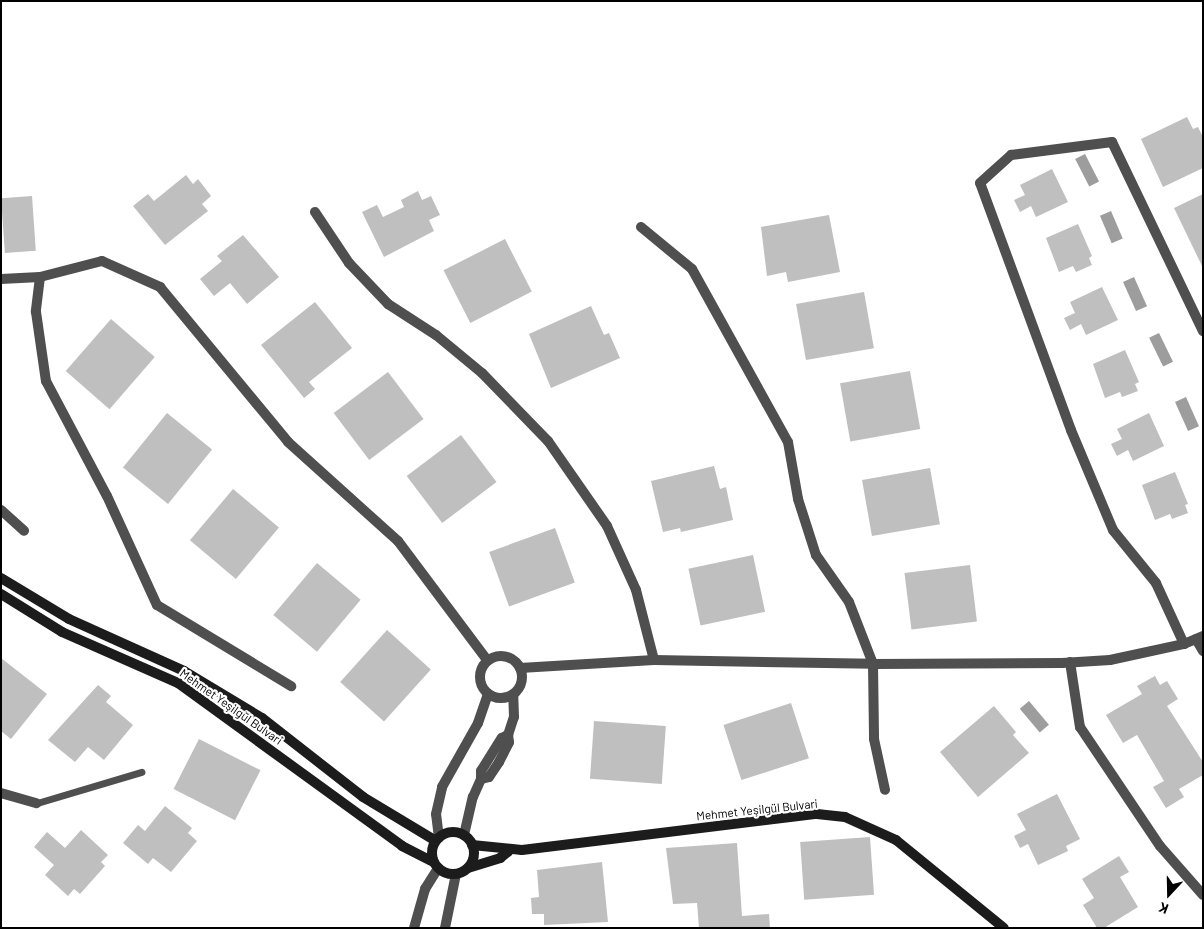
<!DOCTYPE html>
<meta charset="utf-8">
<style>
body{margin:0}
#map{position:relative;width:1204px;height:929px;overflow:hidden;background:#fff;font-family:Barlow,sans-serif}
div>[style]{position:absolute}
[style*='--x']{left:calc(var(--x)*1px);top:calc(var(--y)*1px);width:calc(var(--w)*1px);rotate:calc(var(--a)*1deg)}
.water>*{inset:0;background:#9d9d9d;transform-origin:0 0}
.building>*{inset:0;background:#bfbfbf;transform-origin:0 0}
.service>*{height:7px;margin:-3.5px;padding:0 3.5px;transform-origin:3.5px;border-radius:3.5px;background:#4f4f4f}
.minor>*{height:10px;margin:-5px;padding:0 5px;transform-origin:5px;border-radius:5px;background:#4f4f4f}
.tertiary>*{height:10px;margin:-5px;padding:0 5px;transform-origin:5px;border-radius:5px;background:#4f4f4f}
.tertiary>.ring{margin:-5px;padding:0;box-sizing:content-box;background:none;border:10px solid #4f4f4f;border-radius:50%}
.secondary>*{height:10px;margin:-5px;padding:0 5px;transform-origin:5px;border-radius:5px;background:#1c1c1c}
.secondary>.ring{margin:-5px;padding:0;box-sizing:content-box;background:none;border:10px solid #1c1c1c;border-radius:50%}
span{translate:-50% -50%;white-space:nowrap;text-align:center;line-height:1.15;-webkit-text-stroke:4.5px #fff;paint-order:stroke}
.street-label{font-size:12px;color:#000}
.frame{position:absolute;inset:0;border:2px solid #000;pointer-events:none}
.north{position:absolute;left:1144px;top:869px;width:50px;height:50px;-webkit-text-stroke:4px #fff;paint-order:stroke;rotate:201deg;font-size:14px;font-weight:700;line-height:20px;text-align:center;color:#000}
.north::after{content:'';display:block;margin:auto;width:18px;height:22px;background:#000;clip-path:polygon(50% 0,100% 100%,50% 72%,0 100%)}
</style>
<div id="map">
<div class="water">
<i style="left:1085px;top:154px;width:31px;height:11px;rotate:63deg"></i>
<i style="left:1111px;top:211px;width:30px;height:12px;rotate:67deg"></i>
<i style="left:1134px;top:277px;width:32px;height:12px;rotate:66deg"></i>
<i style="left:1159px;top:333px;width:32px;height:11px;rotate:64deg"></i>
<i style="left:1186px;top:397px;width:32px;height:12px;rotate:66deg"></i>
<i style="left:1029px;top:701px;width:31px;height:12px;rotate:50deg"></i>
</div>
<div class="building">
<i style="clip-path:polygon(1187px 117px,1193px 129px,1198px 127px,1203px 137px,1203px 168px,1163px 187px,1141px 139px)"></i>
<i style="clip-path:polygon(1052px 169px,1068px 202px,1036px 217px,1031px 206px,1020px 212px,1014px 200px,1025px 195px,1020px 185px)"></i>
<i style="clip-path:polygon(186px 175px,193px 184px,198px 179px,211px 196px,202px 204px,208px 211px,165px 245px,133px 206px,148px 194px,154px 201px)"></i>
<i style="clip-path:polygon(418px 191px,422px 200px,431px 196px,440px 215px,429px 220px,434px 231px,384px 257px,362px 212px,377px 205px,383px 217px,404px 207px,401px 200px)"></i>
<i style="clip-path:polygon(1203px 194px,1203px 268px,1174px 208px)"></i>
<i style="left:32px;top:196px;width:55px;height:31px;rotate:86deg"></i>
<i style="clip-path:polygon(829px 215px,840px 272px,788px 282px,786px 272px,767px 276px,761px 227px)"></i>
<i style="clip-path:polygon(1078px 224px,1092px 256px,1089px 258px,1092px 265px,1076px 272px,1073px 266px,1059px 272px,1046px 238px)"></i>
<i style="clip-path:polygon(243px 235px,279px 277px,247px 304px,230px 283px,214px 296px,200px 279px,222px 261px,217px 256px)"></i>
<i style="left:505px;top:239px;width:59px;height:69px;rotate:63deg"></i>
<i style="clip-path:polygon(1102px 287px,1118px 320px,1086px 335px,1081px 324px,1070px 330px,1064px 318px,1075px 313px,1070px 302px)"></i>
<i style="left:864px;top:292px;width:57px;height:69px;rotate:80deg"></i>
<i style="clip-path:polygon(315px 302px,352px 348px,309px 382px,315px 389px,304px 398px,261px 345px)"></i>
<i style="clip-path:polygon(591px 306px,604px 335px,609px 333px,620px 358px,551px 388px,529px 334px)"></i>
<i style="left:111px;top:319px;width:58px;height:69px;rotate:41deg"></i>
<i style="clip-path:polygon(1125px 350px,1139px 382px,1135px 384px,1138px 391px,1122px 397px,1120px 392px,1105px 398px,1093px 364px)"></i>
<i style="left:910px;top:371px;width:59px;height:71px;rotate:80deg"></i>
<i style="left:388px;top:372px;width:59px;height:68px;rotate:53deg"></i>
<i style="left:167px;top:413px;width:58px;height:70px;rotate:39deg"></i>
<i style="clip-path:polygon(1149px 413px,1164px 446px,1133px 461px,1128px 450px,1117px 456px,1111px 444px,1122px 439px,1117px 429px)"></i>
<i style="left:461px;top:435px;width:59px;height:68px;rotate:53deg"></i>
<i style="clip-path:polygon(714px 466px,720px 489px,726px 487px,733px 520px,681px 532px,680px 528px,663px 532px,651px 481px)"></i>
<i style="left:930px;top:468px;width:57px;height:69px;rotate:80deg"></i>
<i style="clip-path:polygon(1175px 472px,1188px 504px,1185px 505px,1188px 513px,1172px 519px,1170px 514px,1155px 520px,1142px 485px)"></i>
<i style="left:233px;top:489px;width:60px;height:67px;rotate:40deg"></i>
<i style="left:555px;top:528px;width:58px;height:70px;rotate:70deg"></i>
<i style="left:753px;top:555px;width:58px;height:66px;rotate:78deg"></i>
<i style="left:317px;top:563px;width:57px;height:68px;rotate:40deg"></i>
<i style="left:970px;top:565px;width:57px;height:66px;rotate:83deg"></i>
<i style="left:387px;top:630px;width:59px;height:70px;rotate:42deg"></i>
<i style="clip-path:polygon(1px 658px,47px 694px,11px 739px,1px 731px)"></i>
<i style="clip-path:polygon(1155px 676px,1160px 685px,1167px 681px,1178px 699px,1167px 706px,1203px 762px,1203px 775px,1179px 789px,1184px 797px,1166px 808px,1153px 787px,1164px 781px,1137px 735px,1123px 743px,1106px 715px,1142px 694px,1137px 686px)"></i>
<i style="clip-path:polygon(98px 685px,111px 696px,106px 702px,133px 725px,104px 760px,88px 747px,75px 762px,48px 740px)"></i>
<i style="left:791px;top:703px;width:58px;height:71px;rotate:72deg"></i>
<i style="clip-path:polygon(994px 706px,1016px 732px,1013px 735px,1029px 753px,978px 797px,940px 752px)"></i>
<i style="left:594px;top:721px;width:72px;height:58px;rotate:4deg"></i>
<i style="left:199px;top:739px;width:69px;height:56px;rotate:27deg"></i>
<i style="clip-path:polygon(1057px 794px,1080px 839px,1066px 846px,1068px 851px,1038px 865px,1028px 844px,1020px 848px,1014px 836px,1026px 830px,1017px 814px)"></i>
<i style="clip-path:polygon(165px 806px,192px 828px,188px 833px,197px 841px,171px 872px,153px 858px,148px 864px,123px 843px,138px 825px,145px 831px)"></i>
<i style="clip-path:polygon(81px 830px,108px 855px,101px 862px,105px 866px,80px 894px,74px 889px,68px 896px,45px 875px,54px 865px,34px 847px,47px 832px,65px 848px)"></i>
<i style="left:870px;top:837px;width:58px;height:70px;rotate:86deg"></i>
<i style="clip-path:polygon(737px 843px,742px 916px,769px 914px,770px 928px,699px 928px,697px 903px,673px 904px,666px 848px)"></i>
<i style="clip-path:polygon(1119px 856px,1129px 872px,1120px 877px,1138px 907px,1104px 928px,1097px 928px,1083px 905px,1094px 898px,1082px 879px)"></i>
<i style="clip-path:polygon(602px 862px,608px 922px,544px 925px,544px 914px,532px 914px,531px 898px,539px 897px,537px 870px)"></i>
</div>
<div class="service">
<i style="--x:37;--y:803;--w:109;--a:-16.6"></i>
</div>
<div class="minor">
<i style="--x:315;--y:212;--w:61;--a:56.3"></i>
<i style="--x:349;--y:263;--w:57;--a:46.4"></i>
<i style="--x:388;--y:304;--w:57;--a:32.9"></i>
<i style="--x:436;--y:335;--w:60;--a:39.6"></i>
<i style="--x:482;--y:373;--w:95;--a:45.9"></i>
<i style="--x:548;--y:441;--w:103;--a:55.2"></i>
<i style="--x:607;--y:526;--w:70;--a:65.6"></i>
<i style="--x:636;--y:590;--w:72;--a:75.6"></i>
<i style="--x:641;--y:227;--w:66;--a:39.5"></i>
<i style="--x:692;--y:269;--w:198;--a:61"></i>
<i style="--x:788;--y:442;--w:58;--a:80"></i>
<i style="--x:798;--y:499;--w:59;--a:72.2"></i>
<i style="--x:816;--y:555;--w:57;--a:54.9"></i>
<i style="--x:849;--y:602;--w:66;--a:68.8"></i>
<i style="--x:873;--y:664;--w:75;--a:89.2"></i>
<i style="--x:874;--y:739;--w:52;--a:77.8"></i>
<i style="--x:40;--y:277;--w:64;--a:-14.5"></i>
<i style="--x:102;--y:261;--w:64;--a:24.1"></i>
<i style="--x:160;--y:287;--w:201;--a:50.4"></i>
<i style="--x:288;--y:442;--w:148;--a:42"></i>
<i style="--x:398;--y:541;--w:149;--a:53.2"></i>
<i style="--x:1;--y:279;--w:39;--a:-3"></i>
<i style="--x:40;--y:277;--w:35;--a:97"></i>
<i style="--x:36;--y:312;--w:70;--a:81.8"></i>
<i style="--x:46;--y:381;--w:130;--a:62.1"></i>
<i style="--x:107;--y:496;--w:120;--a:65.4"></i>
<i style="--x:157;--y:605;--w:157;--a:31.2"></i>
<i style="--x:1;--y:510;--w:31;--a:42"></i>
<i style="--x:1196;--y:639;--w:14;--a:60"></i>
<i style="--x:1184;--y:644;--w:67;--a:-114.7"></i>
<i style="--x:1156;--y:583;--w:68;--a:-129.1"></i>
<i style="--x:1113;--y:530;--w:108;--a:-112.8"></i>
<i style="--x:1071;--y:430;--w:263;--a:-110.2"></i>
<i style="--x:980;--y:183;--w:42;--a:-42.1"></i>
<i style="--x:1011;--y:155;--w:102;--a:-7.3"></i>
<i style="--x:1112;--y:142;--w:210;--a:64.3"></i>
<i style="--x:1070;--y:662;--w:66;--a:81.3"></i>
<i style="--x:1080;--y:727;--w:143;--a:56.1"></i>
<i style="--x:1160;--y:846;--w:65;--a:48.7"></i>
<i style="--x:1;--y:793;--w:37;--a:16"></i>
</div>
<div class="tertiary">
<i class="ring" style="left:480px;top:656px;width:32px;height:32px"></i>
<i style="--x:520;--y:668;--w:134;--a:-3.4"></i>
<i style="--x:654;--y:660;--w:219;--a:1"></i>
<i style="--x:873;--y:664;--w:189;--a:-0.3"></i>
<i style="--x:1062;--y:663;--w:48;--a:-3.6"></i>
<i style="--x:1110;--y:660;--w:76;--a:-12.2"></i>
<i style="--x:1184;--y:644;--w:21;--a:-23"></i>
<i style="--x:481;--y:779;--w:8;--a:-14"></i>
<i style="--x:489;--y:777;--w:18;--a:-56"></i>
<i style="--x:499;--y:762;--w:22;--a:-63"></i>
<i style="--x:509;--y:742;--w:7;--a:-98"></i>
<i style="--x:464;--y:835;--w:39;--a:-77"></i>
<i style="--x:473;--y:797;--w:20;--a:-66"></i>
<i style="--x:481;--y:779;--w:8;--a:-90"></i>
<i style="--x:481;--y:771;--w:39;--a:-58"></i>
<i style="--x:502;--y:738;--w:7;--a:-27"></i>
<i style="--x:508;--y:735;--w:19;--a:-72"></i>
<i style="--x:514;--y:717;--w:23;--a:-92"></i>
<i style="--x:439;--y:838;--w:24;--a:-97"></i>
<i style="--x:436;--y:814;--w:28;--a:-77"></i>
<i style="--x:442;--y:787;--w:73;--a:-60.6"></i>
<i style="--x:478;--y:723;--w:31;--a:-71"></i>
<i style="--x:414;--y:928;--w:41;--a:-74.2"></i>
<i style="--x:425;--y:889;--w:25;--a:-58"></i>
<i style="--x:445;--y:928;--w:55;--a:-78.5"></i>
</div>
<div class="secondary">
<i style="--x:1;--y:578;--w:79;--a:31.1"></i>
<i style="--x:69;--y:619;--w:126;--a:24.3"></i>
<i style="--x:184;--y:671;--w:91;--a:31.1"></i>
<i style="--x:262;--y:718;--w:128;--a:38"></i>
<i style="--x:363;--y:797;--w:85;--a:31.1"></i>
<i style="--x:1;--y:594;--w:72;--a:31.9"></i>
<i style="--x:62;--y:632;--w:127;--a:23.7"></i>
<i style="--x:178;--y:683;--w:277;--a:36"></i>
<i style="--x:402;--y:846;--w:36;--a:27"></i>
<i class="ring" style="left:432px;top:832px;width:32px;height:32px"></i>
<i style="--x:472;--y:845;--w:50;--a:5.7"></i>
<i style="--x:522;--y:850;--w:297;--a:-7"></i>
<i style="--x:817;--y:814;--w:28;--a:6"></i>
<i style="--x:845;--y:817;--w:56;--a:24.3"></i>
<i style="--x:896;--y:840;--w:139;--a:39.2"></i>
<i style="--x:468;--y:868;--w:34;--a:-17"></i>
<i style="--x:500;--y:858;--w:11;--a:-38"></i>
</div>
<div class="street-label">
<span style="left:231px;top:707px;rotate:35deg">Mehmet Yeşilgül Bulvari</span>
<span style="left:757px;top:810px;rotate:-6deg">Mehmet Yeşilgül Bulvari</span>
</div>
<div class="frame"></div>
<div class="north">K</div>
</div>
